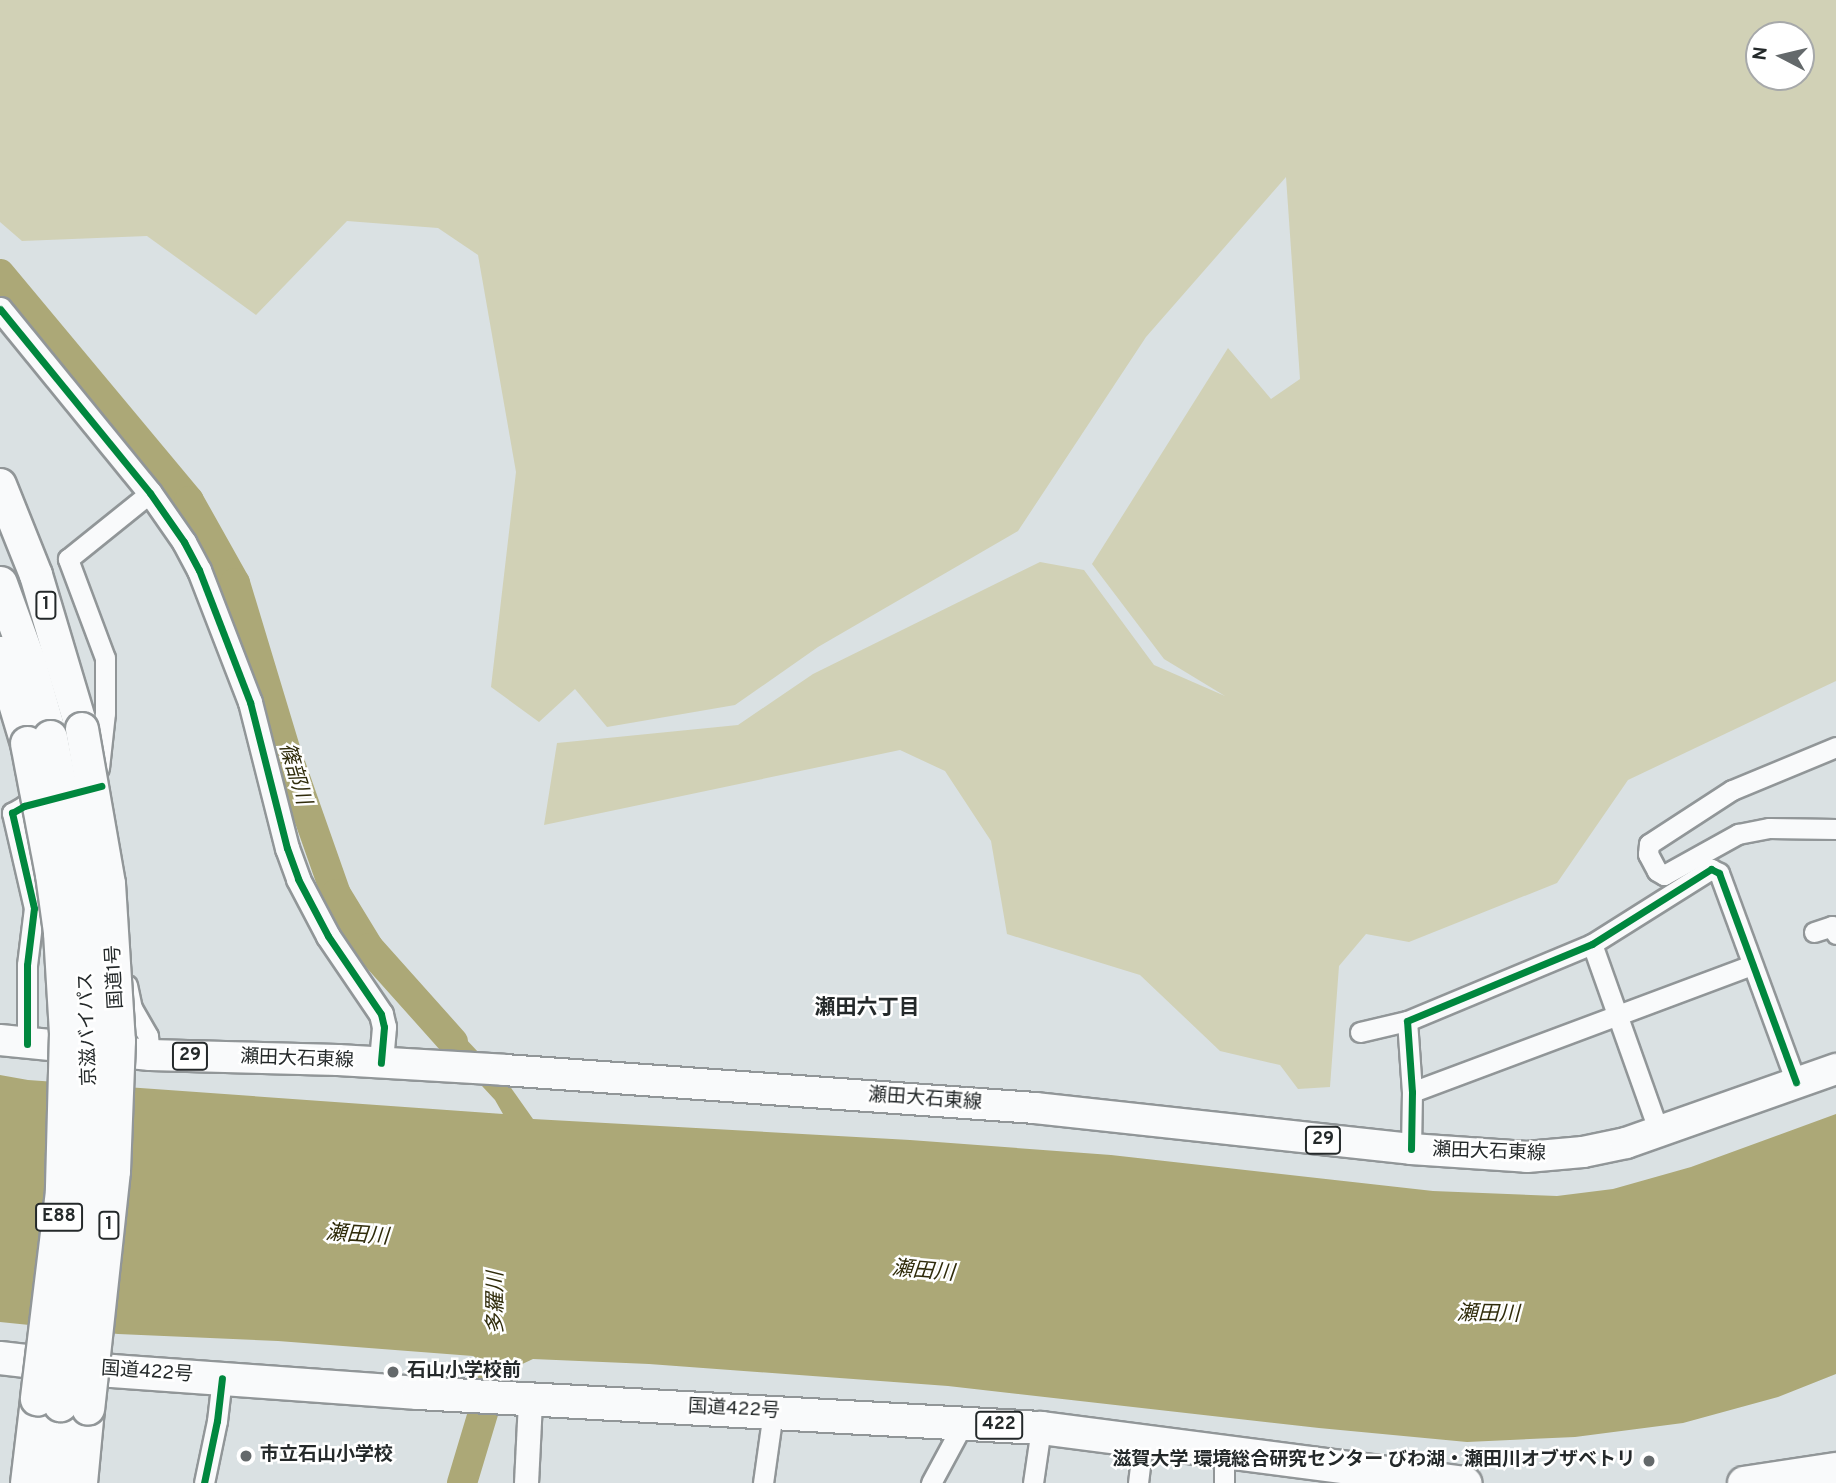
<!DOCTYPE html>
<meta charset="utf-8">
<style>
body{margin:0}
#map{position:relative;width:1836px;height:1483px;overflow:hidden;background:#dae1e3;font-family:Overpass,"Noto Sans JP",sans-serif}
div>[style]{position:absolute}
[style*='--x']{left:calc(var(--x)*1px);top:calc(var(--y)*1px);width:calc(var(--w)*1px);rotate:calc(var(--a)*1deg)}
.green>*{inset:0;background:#d1d1b6}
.water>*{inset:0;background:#aca877}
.river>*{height:30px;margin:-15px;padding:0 15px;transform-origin:15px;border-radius:15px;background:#aca877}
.roads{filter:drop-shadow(2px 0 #919698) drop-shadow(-2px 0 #919698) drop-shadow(0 2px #919698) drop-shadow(0 -2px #919698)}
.minor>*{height:19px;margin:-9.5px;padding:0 9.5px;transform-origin:9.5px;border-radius:9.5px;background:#f9fafb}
.tertiary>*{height:23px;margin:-11.5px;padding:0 11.5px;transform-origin:11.5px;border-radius:11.5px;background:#f9fafb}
.primary>*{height:30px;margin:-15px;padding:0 15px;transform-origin:15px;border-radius:15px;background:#f9fafb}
.trunk>*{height:32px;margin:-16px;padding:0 16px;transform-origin:16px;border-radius:16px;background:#f9fafb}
.motorway>*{height:33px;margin:-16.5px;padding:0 16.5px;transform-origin:16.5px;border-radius:16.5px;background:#f9fafb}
.bridges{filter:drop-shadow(2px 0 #919698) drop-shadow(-2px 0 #919698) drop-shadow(0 2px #919698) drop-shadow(0 -2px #919698)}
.trunk-bridge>*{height:32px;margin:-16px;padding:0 16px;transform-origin:16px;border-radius:16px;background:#f9fafb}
.motorway-bridge>*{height:33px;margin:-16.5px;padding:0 16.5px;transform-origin:16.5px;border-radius:16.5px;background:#f9fafb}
.cycleway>*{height:7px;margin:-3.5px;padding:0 3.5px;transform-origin:3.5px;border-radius:3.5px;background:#00873e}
.dots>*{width:19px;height:19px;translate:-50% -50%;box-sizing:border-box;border:4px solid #fff;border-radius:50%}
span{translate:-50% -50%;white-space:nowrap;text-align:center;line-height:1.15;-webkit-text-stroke:5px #fff;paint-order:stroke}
.shield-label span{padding:2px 5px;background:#fff;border:2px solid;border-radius:5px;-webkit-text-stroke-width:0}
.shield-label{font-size:18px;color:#24292a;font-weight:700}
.street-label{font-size:19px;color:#24292a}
.poi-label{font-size:19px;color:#24292a;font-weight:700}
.left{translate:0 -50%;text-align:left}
.right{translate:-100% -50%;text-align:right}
.water-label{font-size:21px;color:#302c0b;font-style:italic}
.neighbourhood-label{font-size:21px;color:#24292a;font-weight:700}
.north{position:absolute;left:1745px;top:21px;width:70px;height:70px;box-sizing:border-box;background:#fff;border:2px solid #a7a9aa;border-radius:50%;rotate:277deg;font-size:19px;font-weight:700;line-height:28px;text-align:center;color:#24292a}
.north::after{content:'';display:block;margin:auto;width:24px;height:32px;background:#64696b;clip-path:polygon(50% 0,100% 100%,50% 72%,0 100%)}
</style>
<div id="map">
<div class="green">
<i style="clip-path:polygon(evenodd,0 0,1836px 0,1836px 681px,1628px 780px,1557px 883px,1409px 942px,1366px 934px,1339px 966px,1330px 1087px,1298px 1089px,1280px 1065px,1220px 1051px,1140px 975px,1007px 934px,991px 841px,945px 771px,900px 750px,544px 825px,557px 743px,738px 725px,813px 674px,1040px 562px,1084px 570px,1154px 665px,1225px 696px,1164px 659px,1092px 564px,1228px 348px,1271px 399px,1300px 379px,1286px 177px,1146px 337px,1018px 531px,818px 647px,735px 705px,607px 727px,575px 689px,539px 722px,491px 687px,516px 472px,478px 255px,438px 228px,347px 221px,256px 315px,147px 236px,22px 241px,0 222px,0 0,1801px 35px,1801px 77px,1759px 77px,1759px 35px,1801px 35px)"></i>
</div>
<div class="water">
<i style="clip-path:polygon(434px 1005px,509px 1085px,533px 1119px,910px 1140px,1111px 1155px,1433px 1191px,1557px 1196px,1613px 1189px,1691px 1167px,1836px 1114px,1836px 1374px,1778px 1397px,1683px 1423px,1575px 1437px,1467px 1442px,1319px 1428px,948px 1386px,649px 1364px,533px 1359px,518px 1366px,503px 1381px,482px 1378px,478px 1359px,473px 1356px,278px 1341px,118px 1334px,0 1322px,0 1075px,28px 1080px,503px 1114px,495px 1100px,418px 1017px)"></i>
</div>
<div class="river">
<i style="--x:0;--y:274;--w:295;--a:50.2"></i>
<i style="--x:189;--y:501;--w:94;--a:60.7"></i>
<i style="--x:235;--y:583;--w:180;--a:73.2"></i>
<i style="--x:287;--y:755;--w:147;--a:70.6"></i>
<i style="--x:336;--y:894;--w:63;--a:58.6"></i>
<i style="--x:369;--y:948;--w:126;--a:48.2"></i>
<i style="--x:462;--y:1483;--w:115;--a:-73.3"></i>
</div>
<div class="roads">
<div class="minor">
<i style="--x:1836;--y:747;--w:113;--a:157.5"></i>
<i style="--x:1732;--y:790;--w:99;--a:147"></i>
<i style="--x:1649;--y:844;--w:10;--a:96"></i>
<i style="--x:1648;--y:854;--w:19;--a:62"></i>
<i style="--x:1657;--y:871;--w:8;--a:30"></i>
<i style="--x:1664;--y:875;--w:85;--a:-29"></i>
<i style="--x:1738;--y:834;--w:32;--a:-11"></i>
<i style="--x:1769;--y:828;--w:67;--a:0.9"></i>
<i style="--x:99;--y:768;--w:55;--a:-83.8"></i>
<i style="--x:105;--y:713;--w:55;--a:-90"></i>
<i style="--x:105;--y:658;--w:106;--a:-110.5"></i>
<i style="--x:68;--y:559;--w:105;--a:-38.8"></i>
<i style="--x:1814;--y:932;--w:19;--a:-18"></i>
<i style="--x:1832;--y:926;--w:9;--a:63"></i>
<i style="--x:1592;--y:944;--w:200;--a:70.4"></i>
<i style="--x:127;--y:985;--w:24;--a:78"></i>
<i style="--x:132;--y:1008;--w:32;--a:60"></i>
<i style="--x:148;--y:1036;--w:19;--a:84"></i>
<i style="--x:1360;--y:1032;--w:48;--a:-13.2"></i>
<i style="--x:27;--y:1044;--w:79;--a:-90"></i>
<i style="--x:27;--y:965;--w:57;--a:-83"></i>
<i style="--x:34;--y:908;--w:98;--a:-103"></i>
<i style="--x:12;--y:813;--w:14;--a:-30"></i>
<i style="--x:24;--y:806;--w:24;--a:-15"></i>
<i style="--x:1412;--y:1092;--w:363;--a:-20.5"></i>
<i style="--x:1411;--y:1149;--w:57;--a:-89"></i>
<i style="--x:1412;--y:1092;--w:71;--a:-94"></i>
<i style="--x:1407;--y:1021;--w:200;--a:-22.6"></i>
<i style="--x:1592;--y:944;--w:141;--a:-32.2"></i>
<i style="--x:1711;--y:869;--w:9;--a:27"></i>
<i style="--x:1719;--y:873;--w:223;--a:69.8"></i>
<i style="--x:204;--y:1483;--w:63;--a:-78.2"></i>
<i style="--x:217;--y:1421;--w:43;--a:-83.4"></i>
<i style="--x:763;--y:1483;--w:72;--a:-82"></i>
<i style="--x:931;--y:1483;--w:69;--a:-61.6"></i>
<i style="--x:1033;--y:1483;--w:56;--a:-81.7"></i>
<i style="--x:1138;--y:1483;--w:42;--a:-83.2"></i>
<i style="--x:1224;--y:1483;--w:31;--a:-90"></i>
</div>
<div class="tertiary">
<i style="--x:0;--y:309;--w:237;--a:50.8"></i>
<i style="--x:150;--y:493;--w:60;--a:55.2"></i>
<i style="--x:184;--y:542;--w:32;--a:62"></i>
<i style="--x:199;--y:570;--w:142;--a:68.9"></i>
<i style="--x:250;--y:702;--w:151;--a:75.8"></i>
<i style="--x:287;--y:848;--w:33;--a:70"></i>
<i style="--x:298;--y:879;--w:64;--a:62.2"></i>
<i style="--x:328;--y:936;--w:94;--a:55.8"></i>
<i style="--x:381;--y:1014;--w:13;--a:77"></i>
<i style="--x:384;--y:1027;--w:36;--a:95"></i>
<i style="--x:526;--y:1483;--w:83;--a:-87.2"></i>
</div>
<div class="primary">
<i style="--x:0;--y:1040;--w:151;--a:5.7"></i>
<i style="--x:150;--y:1055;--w:188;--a:1.5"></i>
<i style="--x:338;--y:1060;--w:166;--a:3.4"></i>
<i style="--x:504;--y:1070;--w:532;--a:4.09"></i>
<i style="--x:1035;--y:1108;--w:378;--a:6.2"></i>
<i style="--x:1411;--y:1149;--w:116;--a:3.9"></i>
<i style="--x:1527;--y:1157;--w:56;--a:-5.1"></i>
<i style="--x:1583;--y:1152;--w:44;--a:-11.8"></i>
<i style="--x:1626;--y:1143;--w:223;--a:-19.4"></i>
</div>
<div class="trunk">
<i style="--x:0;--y:485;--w:97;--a:68.2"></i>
<i style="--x:36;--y:575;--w:161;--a:73.4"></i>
<i style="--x:0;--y:1358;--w:113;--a:6.6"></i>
<i style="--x:112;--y:1371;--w:307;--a:4.1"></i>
<i style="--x:418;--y:1393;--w:624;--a:3.22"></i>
<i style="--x:1041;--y:1428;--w:428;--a:7.4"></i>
<i style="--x:81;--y:1483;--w:74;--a:-84.6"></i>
<i style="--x:1744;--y:1483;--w:93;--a:-8.7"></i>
</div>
<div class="motorway">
<i style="--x:0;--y:583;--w:82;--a:70"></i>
<i style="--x:28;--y:660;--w:80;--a:74.1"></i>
<i style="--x:0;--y:653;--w:94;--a:73.3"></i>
<i style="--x:27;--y:1483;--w:85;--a:-83.2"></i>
<i style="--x:51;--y:1483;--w:80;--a:-83.5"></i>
</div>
</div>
<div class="bridges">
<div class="trunk-bridge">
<i style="--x:82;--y:729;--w:157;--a:80.1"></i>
<i style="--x:109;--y:884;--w:157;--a:86.4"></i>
<i style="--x:119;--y:1041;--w:130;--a:92.2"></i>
<i style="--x:114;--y:1171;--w:239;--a:96.2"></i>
</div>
<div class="motorway-bridge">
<i style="--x:50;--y:737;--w:167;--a:79"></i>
<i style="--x:82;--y:901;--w:191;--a:87"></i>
<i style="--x:92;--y:1092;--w:96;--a:93"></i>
<i style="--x:87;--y:1188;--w:218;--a:97.1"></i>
<i style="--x:27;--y:743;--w:133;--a:79.2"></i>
<i style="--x:52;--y:874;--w:59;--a:82.1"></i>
<i style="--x:60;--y:932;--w:101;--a:86.6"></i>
<i style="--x:66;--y:1033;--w:158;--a:91.5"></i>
<i style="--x:62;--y:1191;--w:209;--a:96.9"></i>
</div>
</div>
<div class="cycleway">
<i style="--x:0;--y:309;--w:237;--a:50.8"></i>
<i style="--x:150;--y:493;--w:60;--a:55.2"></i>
<i style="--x:184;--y:542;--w:32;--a:62"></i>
<i style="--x:199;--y:570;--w:142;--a:68.9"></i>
<i style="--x:250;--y:702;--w:151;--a:75.8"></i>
<i style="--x:287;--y:848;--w:33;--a:70"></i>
<i style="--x:298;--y:879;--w:64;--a:62.2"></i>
<i style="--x:328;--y:936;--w:94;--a:55.8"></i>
<i style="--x:381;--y:1014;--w:13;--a:77"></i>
<i style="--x:384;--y:1027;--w:36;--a:95"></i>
<i style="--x:27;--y:1044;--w:79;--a:-90"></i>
<i style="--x:27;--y:965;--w:57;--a:-83"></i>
<i style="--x:34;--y:908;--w:98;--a:-103"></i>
<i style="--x:12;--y:813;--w:14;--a:-30"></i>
<i style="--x:24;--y:806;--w:80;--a:-14.6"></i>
<i style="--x:1411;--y:1149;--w:57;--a:-89"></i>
<i style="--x:1412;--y:1092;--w:71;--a:-94"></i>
<i style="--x:1407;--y:1021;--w:200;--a:-22.6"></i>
<i style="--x:1592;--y:944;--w:141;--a:-32.2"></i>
<i style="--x:1711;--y:869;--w:9;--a:27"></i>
<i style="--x:1719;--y:873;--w:223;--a:69.8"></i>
<i style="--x:204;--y:1483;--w:63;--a:-78.2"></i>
<i style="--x:217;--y:1421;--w:43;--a:-83.4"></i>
</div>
<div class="dots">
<i style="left:393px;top:1372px;background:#64696b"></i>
<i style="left:246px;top:1456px;background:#64696b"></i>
<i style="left:1649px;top:1461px;background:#64696b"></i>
</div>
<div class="shield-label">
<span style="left:46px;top:605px">1</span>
<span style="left:190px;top:1056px">29</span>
<span style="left:1323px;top:1140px">29</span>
<span style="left:59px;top:1217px">E88</span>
<span style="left:109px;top:1225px">1</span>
<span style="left:999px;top:1425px">422</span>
</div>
<div class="street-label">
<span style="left:116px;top:977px;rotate:-93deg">国道1号</span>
<span style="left:89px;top:1029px;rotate:-92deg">京滋バイパス</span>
<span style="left:297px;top:1060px;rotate:2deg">瀬田大石東線</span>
<span style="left:925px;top:1100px;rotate:4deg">瀬田大石東線</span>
<span style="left:1489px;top:1153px;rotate:2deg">瀬田大石東線</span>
<span style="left:147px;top:1373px;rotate:4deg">国道422号</span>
<span style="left:734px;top:1410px;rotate:3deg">国道422号</span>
</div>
<div class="poi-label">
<span class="left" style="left:407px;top:1372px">石山小学校前</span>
<span class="left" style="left:260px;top:1456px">市立石山小学校</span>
<span class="right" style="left:1635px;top:1461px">滋賀大学 環境総合研究センター びわ湖・瀬田川オブザベトリ</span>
</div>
<div class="water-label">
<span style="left:294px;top:774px;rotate:73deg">篠部川</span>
<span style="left:357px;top:1236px;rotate:4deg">瀬田川</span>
<span style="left:923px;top:1272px;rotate:5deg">瀬田川</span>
<span style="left:497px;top:1303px;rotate:-90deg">多羅川</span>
<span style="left:1488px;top:1315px;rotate:1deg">瀬田川</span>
</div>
<div class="neighbourhood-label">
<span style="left:867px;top:1009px">瀬田六丁目</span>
</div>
<div class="north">N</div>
</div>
